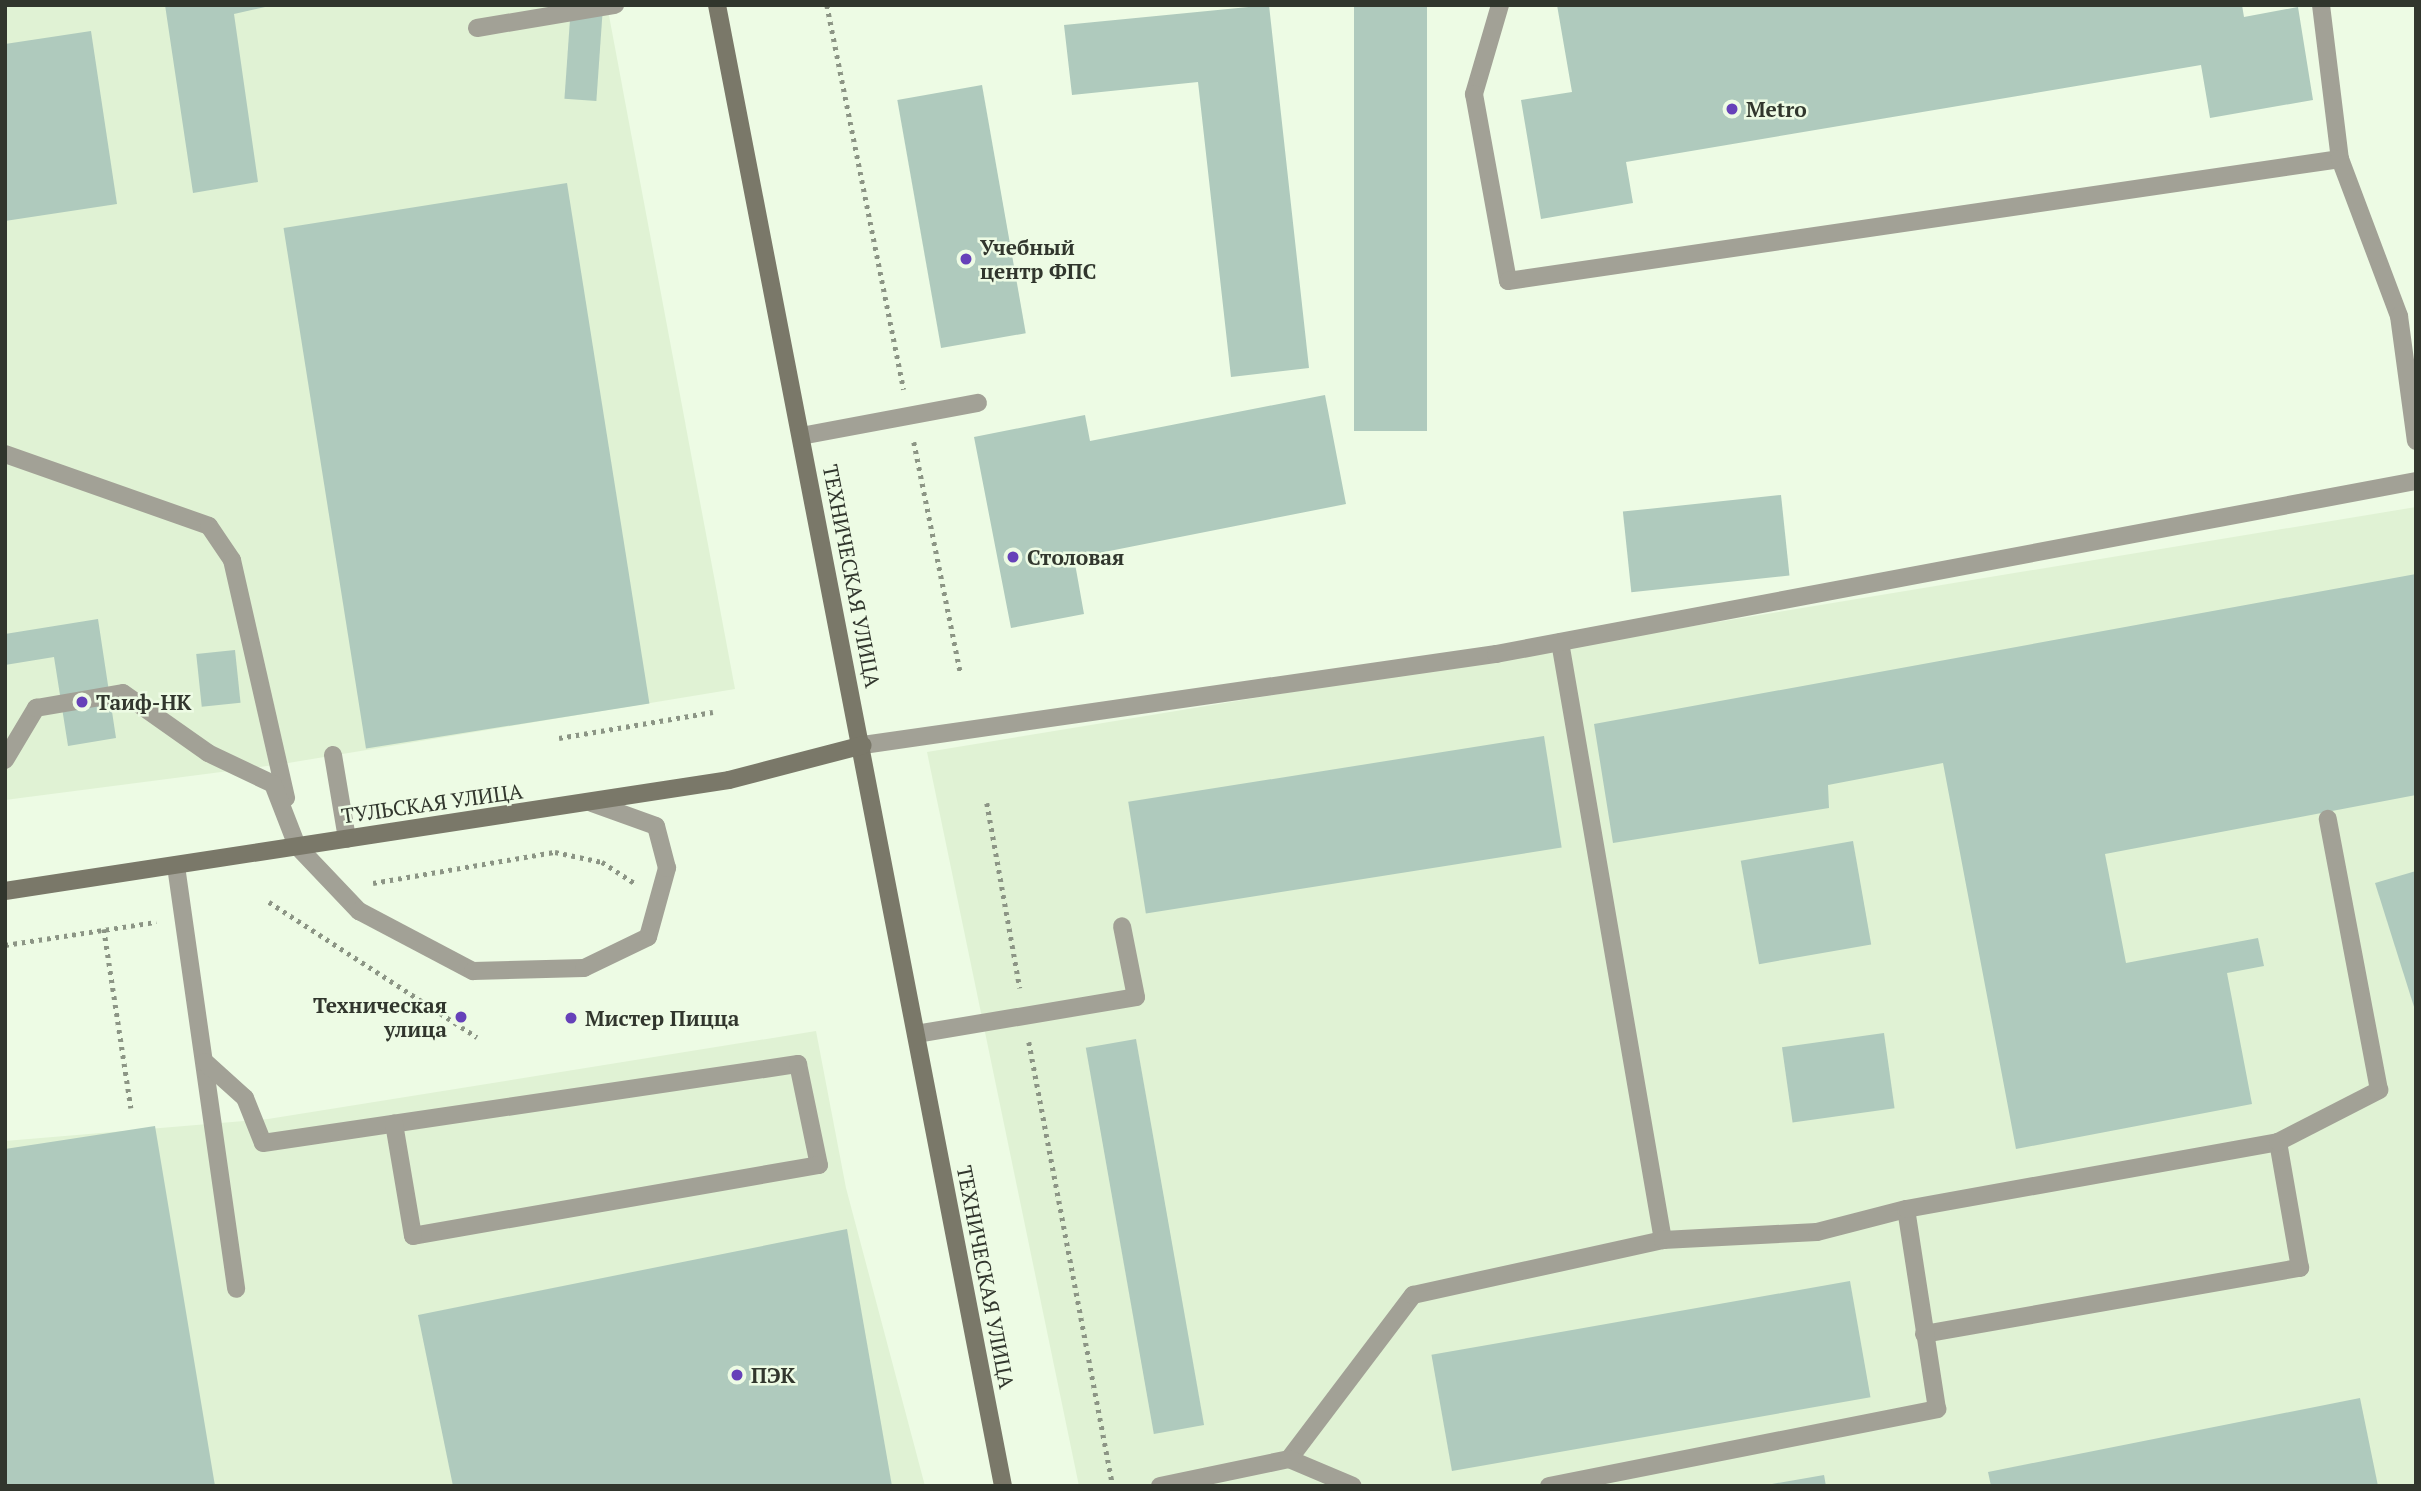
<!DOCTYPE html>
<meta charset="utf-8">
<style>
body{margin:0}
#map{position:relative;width:2421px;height:1491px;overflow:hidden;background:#edfbe4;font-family:"PT Serif",serif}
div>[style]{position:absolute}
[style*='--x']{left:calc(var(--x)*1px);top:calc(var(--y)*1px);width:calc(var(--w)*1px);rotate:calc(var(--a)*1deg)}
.built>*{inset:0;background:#e0f2d4}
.building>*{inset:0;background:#afcabd;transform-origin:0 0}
.path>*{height:4.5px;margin-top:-2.25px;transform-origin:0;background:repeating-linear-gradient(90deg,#8c9585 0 3.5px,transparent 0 8.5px)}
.lane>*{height:18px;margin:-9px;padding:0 9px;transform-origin:9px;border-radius:9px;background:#a2a196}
.secondary>*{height:18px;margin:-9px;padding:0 9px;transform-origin:9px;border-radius:9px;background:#7a7869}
.dots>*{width:19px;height:19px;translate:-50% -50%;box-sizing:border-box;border:4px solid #edfbe4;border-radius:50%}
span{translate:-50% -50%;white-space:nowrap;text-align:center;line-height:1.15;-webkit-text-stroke:5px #edfbe4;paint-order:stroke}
.poi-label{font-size:21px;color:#31362d;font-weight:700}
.left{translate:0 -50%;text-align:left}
.right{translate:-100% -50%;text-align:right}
.street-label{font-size:21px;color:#31362d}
.frame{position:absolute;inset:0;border:7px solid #31362d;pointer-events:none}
</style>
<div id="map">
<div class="built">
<i style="clip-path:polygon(5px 5px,607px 5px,735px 689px,282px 764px,5px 800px)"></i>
<i style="clip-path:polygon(2416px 507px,2416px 1486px,1079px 1486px,927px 752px)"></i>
<i style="clip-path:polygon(816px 1031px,846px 1188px,925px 1486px,5px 1486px,5px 1141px,268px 1119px)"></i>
</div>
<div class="building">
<i style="clip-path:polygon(165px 5px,274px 5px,234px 14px,258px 182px,193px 193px)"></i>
<i style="left:571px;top:5px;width:32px;height:94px;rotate:4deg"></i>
<i style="clip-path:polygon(1269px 5px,1309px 368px,1231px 377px,1198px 82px,1072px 95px,1064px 25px)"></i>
<i style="left:1354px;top:5px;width:73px;height:426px"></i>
<i style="clip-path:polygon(1557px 5px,2242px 5px,2244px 17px,2298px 7px,2313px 100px,2210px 118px,2201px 65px,1626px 162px,1633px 203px,1541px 219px,1521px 100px,1572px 92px)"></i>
<i style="clip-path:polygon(91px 31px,117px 204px,5px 221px,5px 44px)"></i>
<i style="left:982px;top:85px;width:252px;height:86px;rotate:80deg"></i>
<i style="left:567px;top:183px;width:527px;height:287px;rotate:81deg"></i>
<i style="clip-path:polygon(1325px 395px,1346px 504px,1074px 558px,1084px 614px,1011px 628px,974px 437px,1085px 415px,1090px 441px)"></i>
<i style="left:1781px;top:495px;width:81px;height:159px;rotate:84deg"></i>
<i style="clip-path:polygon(2416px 574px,2416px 795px,2105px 854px,2126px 963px,2258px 938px,2264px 966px,2227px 973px,2252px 1104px,2016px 1149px,1943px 763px,1828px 785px,1829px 808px,1613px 843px,1594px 724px)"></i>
<i style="clip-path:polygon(98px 619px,116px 738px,68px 746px,54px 657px,5px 665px,5px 634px)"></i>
<i style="left:235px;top:650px;width:53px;height:39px;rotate:84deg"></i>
<i style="left:1544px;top:736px;width:113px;height:421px;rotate:81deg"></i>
<i style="left:1853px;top:841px;width:105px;height:114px;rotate:80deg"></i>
<i style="clip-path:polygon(2416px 871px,2416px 1010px,2415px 1010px,2375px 883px)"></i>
<i style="left:1884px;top:1033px;width:76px;height:103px;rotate:82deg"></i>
<i style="left:1136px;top:1039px;width:392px;height:51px;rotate:80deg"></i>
<i style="clip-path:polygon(155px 1126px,215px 1486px,5px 1486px,5px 1149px)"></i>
<i style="clip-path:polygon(847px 1229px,892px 1486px,453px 1486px,418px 1315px)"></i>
<i style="left:1850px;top:1281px;width:118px;height:425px;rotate:80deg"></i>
<i style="clip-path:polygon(2360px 1398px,2378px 1486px,1991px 1486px,1988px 1472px)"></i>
<i style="clip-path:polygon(1824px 1475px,1826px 1486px,1772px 1486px,1772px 1484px)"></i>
</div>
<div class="path">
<i style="--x:827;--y:5;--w:392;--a:78.7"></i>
<i style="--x:914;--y:442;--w:234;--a:78.6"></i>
<i style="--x:559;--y:738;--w:156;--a:-9.6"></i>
<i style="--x:987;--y:803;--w:188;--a:79.9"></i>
<i style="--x:373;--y:883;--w:185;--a:-9.7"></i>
<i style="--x:555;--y:852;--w:48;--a:12"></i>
<i style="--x:602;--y:862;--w:38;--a:33"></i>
<i style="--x:269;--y:902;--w:248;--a:33"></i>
<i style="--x:104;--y:929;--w:181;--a:81.4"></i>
<i style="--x:5;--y:945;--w:153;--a:-8.7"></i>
<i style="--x:1029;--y:1042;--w:452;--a:79.3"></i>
</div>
<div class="lane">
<i style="--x:1500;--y:5;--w:93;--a:106.3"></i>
<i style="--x:1474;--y:94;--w:190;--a:79.7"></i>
<i style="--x:1508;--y:281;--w:841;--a:-8.34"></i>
<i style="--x:2321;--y:5;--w:155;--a:83"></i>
<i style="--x:2340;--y:159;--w:168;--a:69.4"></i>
<i style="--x:2399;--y:316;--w:126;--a:82.3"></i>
<i style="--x:477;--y:28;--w:140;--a:-9.5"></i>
<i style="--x:801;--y:436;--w:180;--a:-10.6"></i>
<i style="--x:5;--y:454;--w:216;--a:19.4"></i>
<i style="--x:209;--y:526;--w:41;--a:55.9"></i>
<i style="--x:232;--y:560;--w:244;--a:77.2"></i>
<i style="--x:1560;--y:642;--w:607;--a:80.23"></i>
<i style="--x:863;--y:745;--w:640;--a:-8.18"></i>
<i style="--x:1496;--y:654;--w:936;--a:-10.65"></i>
<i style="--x:333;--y:755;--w:85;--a:80.5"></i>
<i style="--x:5;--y:760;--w:61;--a:-59.2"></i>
<i style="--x:36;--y:708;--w:88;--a:-9.8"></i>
<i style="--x:123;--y:693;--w:104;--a:35.2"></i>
<i style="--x:208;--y:753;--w:72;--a:25.5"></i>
<i style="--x:273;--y:784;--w:66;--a:68.8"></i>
<i style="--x:297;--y:846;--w:90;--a:46.4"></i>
<i style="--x:359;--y:911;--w:129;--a:27.8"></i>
<i style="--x:473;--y:971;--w:111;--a:-1.5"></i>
<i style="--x:584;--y:968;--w:71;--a:-25.8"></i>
<i style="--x:648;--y:937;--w:72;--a:-74.6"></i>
<i style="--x:667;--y:868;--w:43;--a:-104.7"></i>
<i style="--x:656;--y:826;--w:68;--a:-160.2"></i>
<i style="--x:176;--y:866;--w:427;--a:81.9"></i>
<i style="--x:916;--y:1034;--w:223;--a:-9.5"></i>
<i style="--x:1136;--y:997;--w:72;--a:-101.2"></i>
<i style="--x:205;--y:1062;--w:54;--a:42"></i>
<i style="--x:245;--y:1098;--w:48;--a:68.2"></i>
<i style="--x:263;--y:1143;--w:541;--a:-8.4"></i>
<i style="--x:798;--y:1064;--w:103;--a:78.3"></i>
<i style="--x:819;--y:1165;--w:412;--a:170.1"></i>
<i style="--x:413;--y:1236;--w:114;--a:-99.6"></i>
<i style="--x:1924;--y:1334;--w:382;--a:-10"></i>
<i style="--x:2300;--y:1268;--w:128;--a:-99.9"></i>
<i style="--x:1289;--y:1459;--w:206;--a:-52.9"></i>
<i style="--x:1413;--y:1295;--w:256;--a:-12.4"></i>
<i style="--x:1663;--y:1240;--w:154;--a:-3"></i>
<i style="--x:1817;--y:1232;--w:92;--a:-14.5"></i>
<i style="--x:1160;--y:1486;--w:132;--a:-11.8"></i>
<i style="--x:1289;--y:1459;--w:69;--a:22.9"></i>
<i style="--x:1549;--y:1486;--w:396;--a:-11.2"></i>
<i style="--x:1937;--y:1409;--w:202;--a:-98.8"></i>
<i style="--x:1906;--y:1209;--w:378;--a:-10.2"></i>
<i style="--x:2278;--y:1142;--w:114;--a:-27.2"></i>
<i style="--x:2379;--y:1090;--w:276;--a:-100.7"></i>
</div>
<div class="secondary">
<i style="--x:717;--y:5;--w:1508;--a:79.07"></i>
<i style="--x:5;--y:891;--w:732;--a:-8.72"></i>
<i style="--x:729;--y:780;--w:138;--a:-14.6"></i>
</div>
<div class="dots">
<i style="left:1732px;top:109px;background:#6641b9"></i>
<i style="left:966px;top:259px;background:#6641b9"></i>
<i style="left:1013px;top:557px;background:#6641b9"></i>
<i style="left:82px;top:702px;background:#6641b9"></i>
<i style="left:461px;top:1017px;background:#6641b9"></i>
<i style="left:571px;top:1018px;background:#6641b9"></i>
<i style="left:737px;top:1375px;background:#6641b9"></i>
</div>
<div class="poi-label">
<span class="left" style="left:1746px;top:109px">Metro</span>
<span class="left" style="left:980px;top:259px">Учебный<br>центр ФПС</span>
<span class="left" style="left:1027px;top:557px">Столовая</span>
<span class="left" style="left:96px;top:702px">Таиф-НК</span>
<span class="right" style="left:447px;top:1017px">Техническая<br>улица</span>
<span class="left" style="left:585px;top:1018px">Мистер Пицца</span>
<span class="left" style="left:751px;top:1375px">ПЭК</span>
</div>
<div class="street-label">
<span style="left:852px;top:576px;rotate:79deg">ТЕХНИЧЕСКАЯ УЛИЦА</span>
<span style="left:432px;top:803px;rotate:-8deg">ТУЛЬСКАЯ УЛИЦА</span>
<span style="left:986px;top:1277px;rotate:79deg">ТЕХНИЧЕСКАЯ УЛИЦА</span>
</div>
<div class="frame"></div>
</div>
